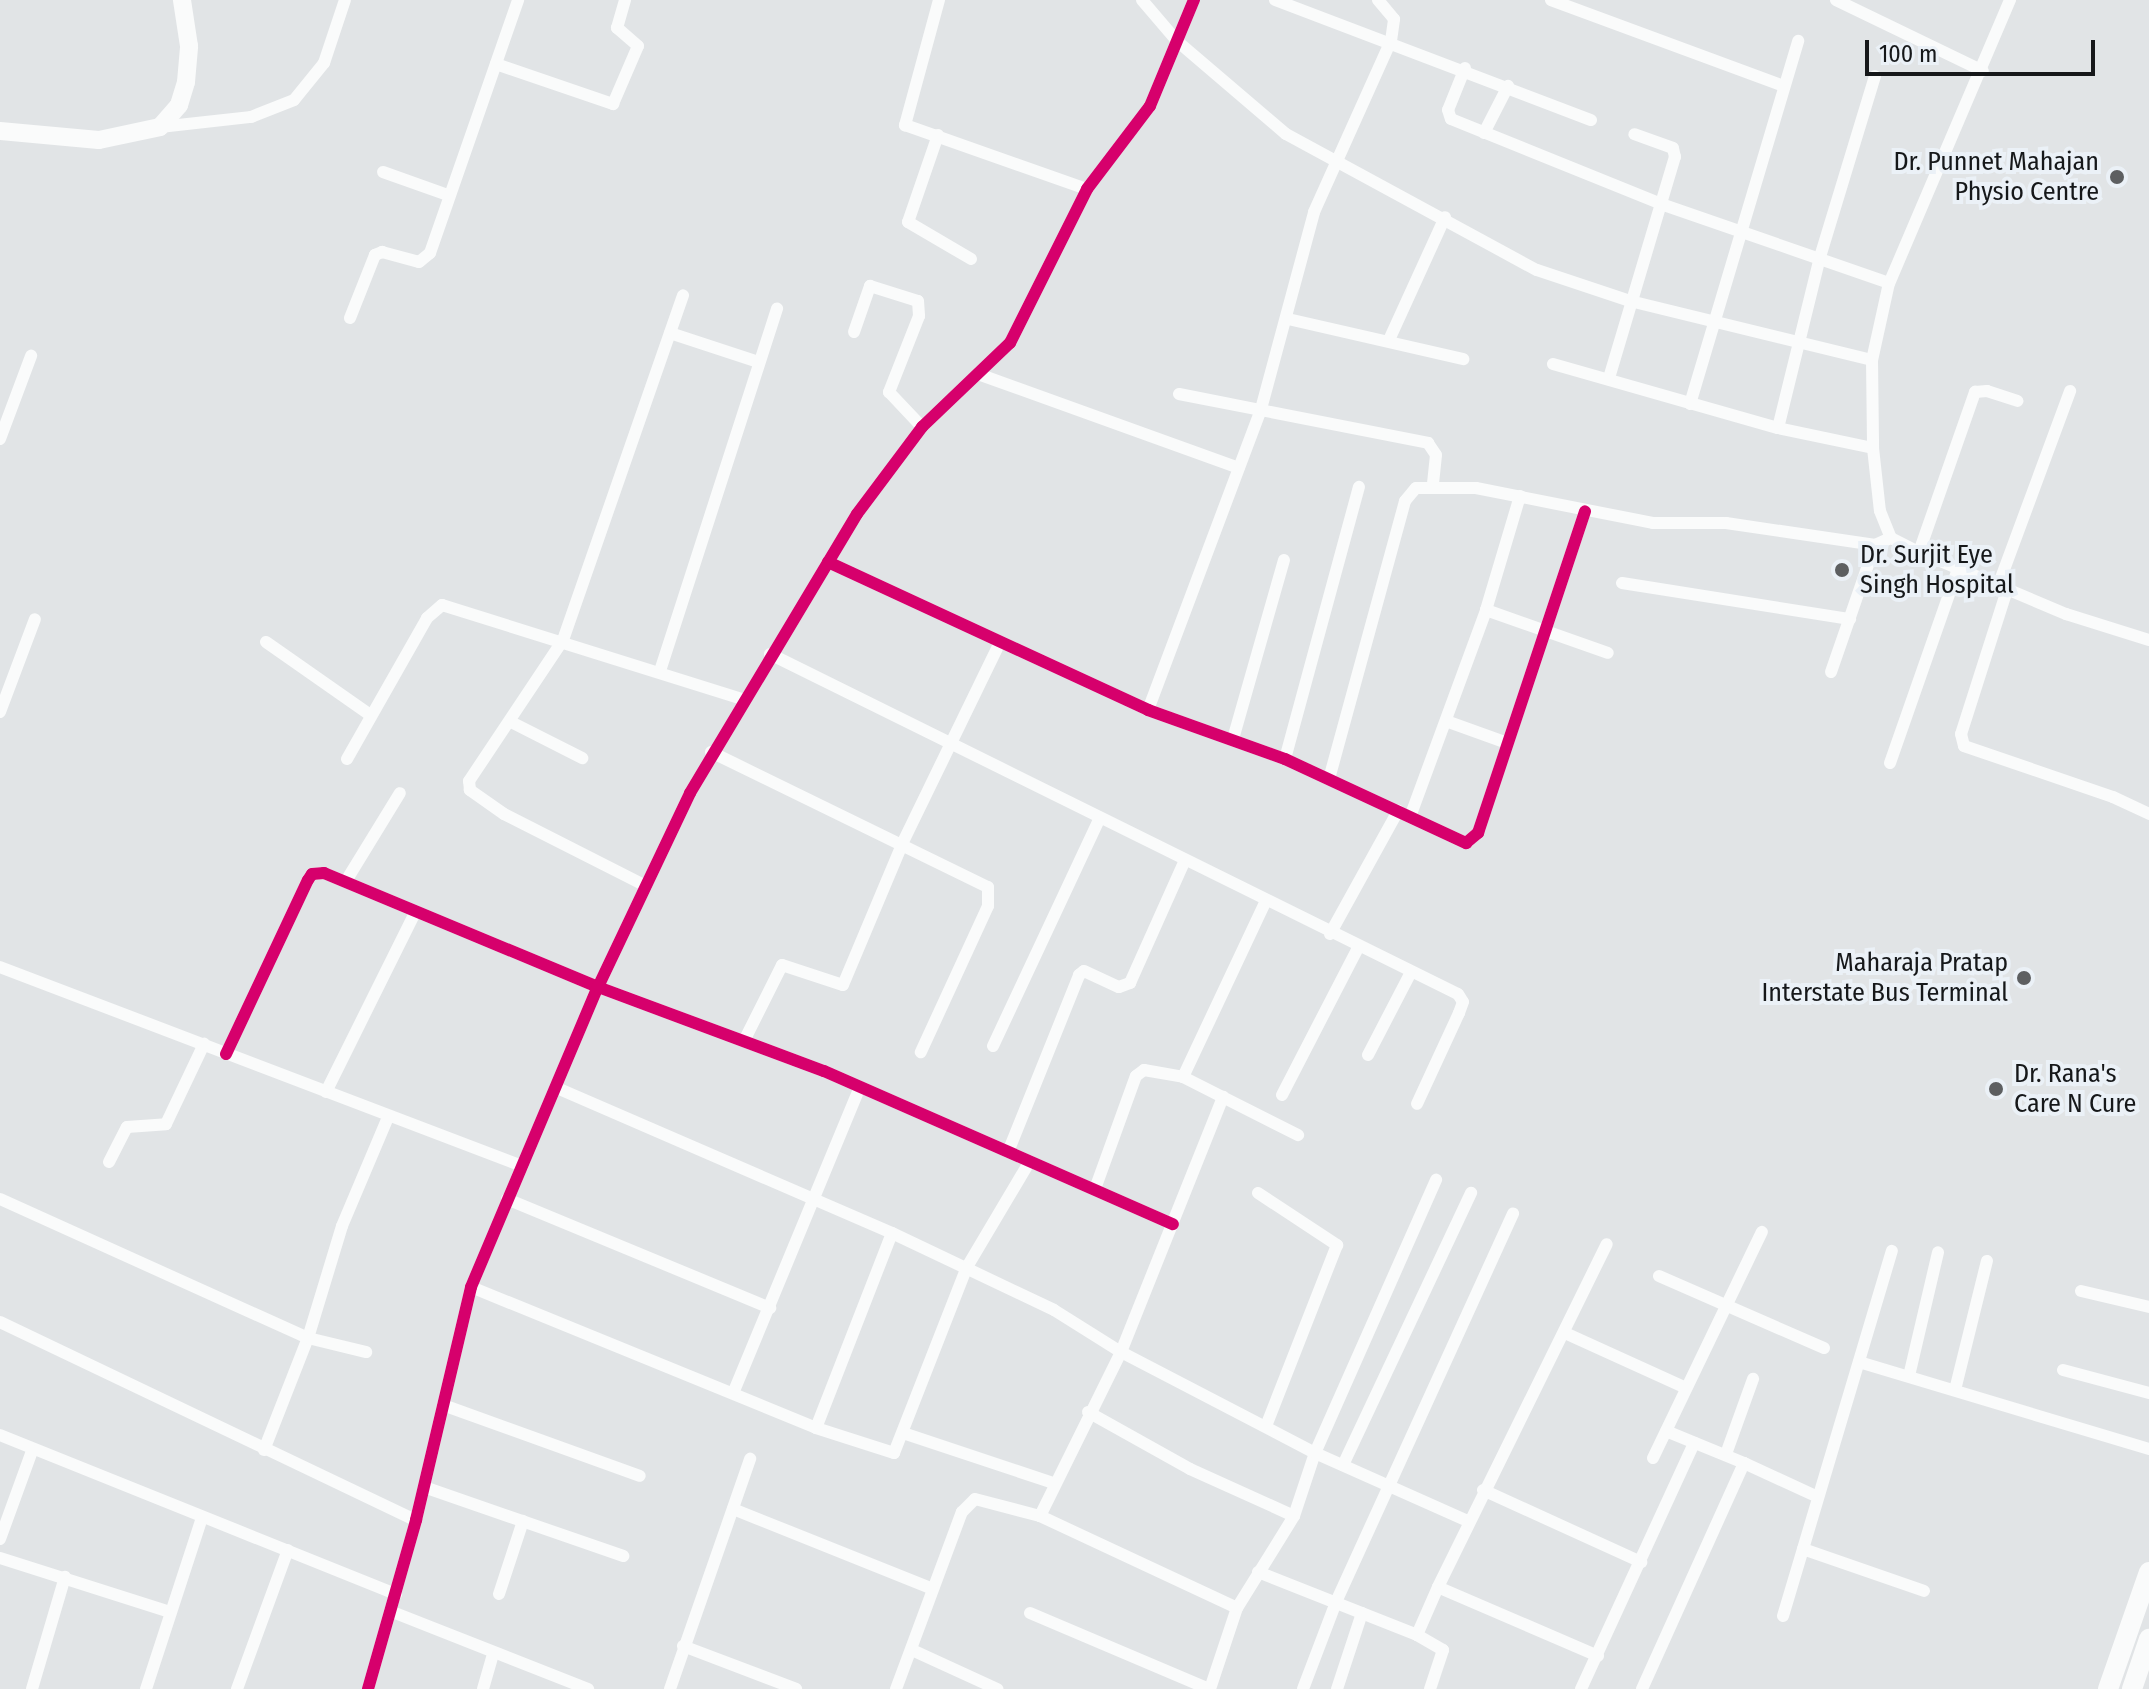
<!DOCTYPE html>
<style>
body{margin:0}
#map{position:relative;width:2149px;height:1689px;overflow:hidden;background:#e1e4e6;font-family:"Fira Sans Condensed",sans-serif}
div>[style]{position:absolute}
[style*='--x']{left:calc(var(--x)*1px);top:calc(var(--y)*1px);width:calc(var(--w)*1px);rotate:calc(var(--a)*1deg)}
.street>*{height:12px;margin:-6px;padding:0 6px;transform-origin:6px;border-radius:6px;background:#fafbfb}
.secondary>*{height:18px;margin:-9px;padding:0 9px;transform-origin:9px;border-radius:9px;background:#fafbfb}
.primary>*{height:20px;margin:-10px;padding:0 10px;transform-origin:10px;border-radius:10px;background:#fafbfb}
.cycleway>*{height:12px;margin:-6px;padding:0 6px;transform-origin:6px;border-radius:6px;background:#d6006c}
.dots>*{width:22px;height:22px;translate:-50% -50%;box-sizing:border-box;border:4px solid #ebf1f7;border-radius:50%}
span{translate:-50% -50%;white-space:nowrap;text-align:center;line-height:1.15;-webkit-text-stroke:8px #ebf1f7;paint-order:stroke}
.poi-label{font-size:26px;color:#16181a}
.right{translate:-100% -50%;text-align:right}
.left{translate:0 -50%;text-align:left}
.scale{position:absolute;left:1865px;top:40px;width:230px;height:36px;box-sizing:border-box;border:4px solid #16181a;border-top:0;padding-left:10px;font-size:24px;line-height:28px;white-space:nowrap;color:#16181a;-webkit-text-stroke:6px #ebf1f7;paint-order:stroke}
</style>
<div id="map">
<div class="street">
<i style="--x:939;--y:0;--w:130;--a:105.2"></i>
<i style="--x:905;--y:125;--w:193;--a:19.4"></i>
<i style="--x:1142;--y:0;--w:54;--a:49.5"></i>
<i style="--x:1177;--y:41;--w:143;--a:40.5"></i>
<i style="--x:1286;--y:134;--w:285;--a:28.5"></i>
<i style="--x:1537;--y:270;--w:98;--a:18.4"></i>
<i style="--x:1630;--y:301;--w:249;--a:13.7"></i>
<i style="--x:1275;--y:0;--w:338;--a:20.8"></i>
<i style="--x:1551;--y:0;--w:248;--a:20.3"></i>
<i style="--x:1836;--y:0;--w:163;--a:25.8"></i>
<i style="--x:2010;--y:0;--w:308;--a:113.1"></i>
<i style="--x:1889;--y:283;--w:79;--a:102.4"></i>
<i style="--x:1872;--y:360;--w:88;--a:89.3"></i>
<i style="--x:1873;--y:448;--w:63;--a:83.7"></i>
<i style="--x:1880;--y:511;--w:29;--a:68"></i>
<i style="--x:1891;--y:538;--w:31;--a:27"></i>
<i style="--x:1919;--y:552;--w:160;--a:22.9"></i>
<i style="--x:2066;--y:614;--w:87;--a:17.4"></i>
<i style="--x:496;--y:64;--w:124;--a:18.9"></i>
<i style="--x:613;--y:104;--w:63;--a:-66.7"></i>
<i style="--x:638;--y:46;--w:28;--a:-139"></i>
<i style="--x:617;--y:28;--w:29;--a:-74"></i>
<i style="--x:1465;--y:68;--w:45;--a:112"></i>
<i style="--x:1448;--y:110;--w:9;--a:72"></i>
<i style="--x:1451;--y:119;--w:227;--a:22"></i>
<i style="--x:1661;--y:204;--w:241;--a:19.1"></i>
<i style="--x:160;--y:127;--w:92;--a:-6.3"></i>
<i style="--x:251;--y:117;--w:46;--a:-21.6"></i>
<i style="--x:294;--y:100;--w:48;--a:-51"></i>
<i style="--x:324;--y:63;--w:66;--a:-71.6"></i>
<i style="--x:1484;--y:133;--w:53;--a:-62.9"></i>
<i style="--x:938;--y:135;--w:92;--a:109"></i>
<i style="--x:908;--y:222;--w:73;--a:30.4"></i>
<i style="--x:383;--y:172;--w:69;--a:19.5"></i>
<i style="--x:350;--y:318;--w:68;--a:-68.4"></i>
<i style="--x:375;--y:255;--w:8;--a:-23"></i>
<i style="--x:382;--y:252;--w:38;--a:15"></i>
<i style="--x:419;--y:262;--w:14;--a:-39"></i>
<i style="--x:430;--y:253;--w:268;--a:-70.8"></i>
<i style="--x:1288;--y:319;--w:180;--a:12.9"></i>
<i style="--x:854;--y:332;--w:49;--a:-70.8"></i>
<i style="--x:870;--y:286;--w:50;--a:17.4"></i>
<i style="--x:918;--y:301;--w:15;--a:86"></i>
<i style="--x:919;--y:316;--w:82;--a:111.5"></i>
<i style="--x:889;--y:392;--w:48;--a:46.7"></i>
<i style="--x:670;--y:333;--w:93;--a:18.2"></i>
<i style="--x:1389;--y:340;--w:135;--a:-65.5"></i>
<i style="--x:1553;--y:364;--w:234;--a:15.9"></i>
<i style="--x:1778;--y:428;--w:97;--a:11.9"></i>
<i style="--x:978;--y:374;--w:277;--a:19.8"></i>
<i style="--x:1609;--y:378;--w:231;--a:-73.4"></i>
<i style="--x:1675;--y:157;--w:9;--a:-103"></i>
<i style="--x:1673;--y:148;--w:41;--a:-160.3"></i>
<i style="--x:1179;--y:394;--w:254;--a:11.1"></i>
<i style="--x:1428;--y:443;--w:14;--a:56"></i>
<i style="--x:1436;--y:455;--w:31;--a:96"></i>
<i style="--x:1690;--y:404;--w:379;--a:-73.4"></i>
<i style="--x:1778;--y:428;--w:176;--a:-76.2"></i>
<i style="--x:1820;--y:257;--w:189;--a:-73.1"></i>
<i style="--x:0;--y:439;--w:89;--a:-69.5"></i>
<i style="--x:1919;--y:552;--w:170;--a:-70.7"></i>
<i style="--x:1975;--y:392;--w:12;--a:-5"></i>
<i style="--x:1987;--y:391;--w:32;--a:18"></i>
<i style="--x:828;--y:562;--w:353;--a:24.8"></i>
<i style="--x:1148;--y:710;--w:145;--a:19.7"></i>
<i style="--x:1285;--y:759;--w:200;--a:24.9"></i>
<i style="--x:1466;--y:843;--w:16;--a:-40"></i>
<i style="--x:1478;--y:833;--w:339;--a:-71.6"></i>
<i style="--x:1622;--y:583;--w:231;--a:9"></i>
<i style="--x:1998;--y:586;--w:208;--a:-69.7"></i>
<i style="--x:2007;--y:590;--w:151;--a:107.7"></i>
<i style="--x:1961;--y:734;--w:12;--a:76"></i>
<i style="--x:1964;--y:746;--w:157;--a:18.9"></i>
<i style="--x:2113;--y:797;--w:40;--a:25"></i>
<i style="--x:1486;--y:610;--w:129;--a:19.4"></i>
<i style="--x:266;--y:642;--w:126;--a:35"></i>
<i style="--x:770;--y:654;--w:767;--a:26.3"></i>
<i style="--x:1458;--y:994;--w:9;--a:58"></i>
<i style="--x:1463;--y:1002;--w:12;--a:110"></i>
<i style="--x:1459;--y:1013;--w:100;--a:114.8"></i>
<i style="--x:660;--y:671;--w:381;--a:-72.1"></i>
<i style="--x:1831;--y:672;--w:134;--a:-70.9"></i>
<i style="--x:1148;--y:710;--w:322;--a:-69.4"></i>
<i style="--x:1261;--y:409;--w:204;--a:-74.9"></i>
<i style="--x:1314;--y:212;--w:188;--a:-65.8"></i>
<i style="--x:1391;--y:41;--w:22;--a:-82"></i>
<i style="--x:1394;--y:19;--w:25;--a:-130"></i>
<i style="--x:0;--y:712;--w:99;--a:-69.4"></i>
<i style="--x:1446;--y:721;--w:65;--a:19.8"></i>
<i style="--x:511;--y:722;--w:80;--a:26.9"></i>
<i style="--x:1233;--y:739;--w:186;--a:-74.1"></i>
<i style="--x:711;--y:752;--w:308;--a:26"></i>
<i style="--x:988;--y:887;--w:19;--a:90"></i>
<i style="--x:988;--y:906;--w:161;--a:114.7"></i>
<i style="--x:347;--y:759;--w:162;--a:-60.4"></i>
<i style="--x:427;--y:618;--w:20;--a:-41"></i>
<i style="--x:442;--y:605;--w:314;--a:17.4"></i>
<i style="--x:1285;--y:759;--w:282;--a:-74.8"></i>
<i style="--x:1890;--y:763;--w:206;--a:-70.7"></i>
<i style="--x:1329;--y:779;--w:288;--a:-74.7"></i>
<i style="--x:1405;--y:501;--w:17;--a:-50"></i>
<i style="--x:1416;--y:488;--w:60;--a:0"></i>
<i style="--x:1476;--y:488;--w:180;--a:11.2"></i>
<i style="--x:1653;--y:523;--w:73;--a:0"></i>
<i style="--x:1726;--y:523;--w:151;--a:8.4"></i>
<i style="--x:1875;--y:545;--w:17;--a:-24"></i>
<i style="--x:1410;--y:817;--w:221;--a:-69.8"></i>
<i style="--x:1486;--y:610;--w:119;--a:-73.4"></i>
<i style="--x:346;--y:881;--w:103;--a:-58.5"></i>
<i style="--x:646;--y:886;--w:159;--a:-153.1"></i>
<i style="--x:504;--y:814;--w:42;--a:-144.8"></i>
<i style="--x:470;--y:790;--w:9;--a:-96"></i>
<i style="--x:469;--y:781;--w:169;--a:-56.3"></i>
<i style="--x:563;--y:640;--w:365;--a:-70.8"></i>
<i style="--x:1330;--y:934;--w:141;--a:-61.1"></i>
<i style="--x:0;--y:967;--w:559;--a:20.87"></i>
<i style="--x:744;--y:1041;--w:85;--a:-63.4"></i>
<i style="--x:782;--y:965;--w:64;--a:18.2"></i>
<i style="--x:843;--y:985;--w:155;--a:-67.2"></i>
<i style="--x:903;--y:842;--w:220;--a:-64.1"></i>
<i style="--x:993;--y:1046;--w:252;--a:-64.9"></i>
<i style="--x:226;--y:1054;--w:192;--a:-64.8"></i>
<i style="--x:308;--y:880;--w:7;--a:-56"></i>
<i style="--x:312;--y:874;--w:12;--a:-5"></i>
<i style="--x:324;--y:873;--w:297;--a:22.6"></i>
<i style="--x:598;--y:987;--w:241;--a:20.4"></i>
<i style="--x:824;--y:1071;--w:381;--a:23.7"></i>
<i style="--x:1368;--y:1055;--w:91;--a:-62.6"></i>
<i style="--x:1183;--y:1077;--w:129;--a:26.8"></i>
<i style="--x:326;--y:1092;--w:200;--a:-63.6"></i>
<i style="--x:1282;--y:1095;--w:165;--a:-62.7"></i>
<i style="--x:1008;--y:1152;--w:191;--a:-68.1"></i>
<i style="--x:1079;--y:975;--w:6;--a:-39"></i>
<i style="--x:1084;--y:971;--w:38;--a:25"></i>
<i style="--x:1119;--y:987;--w:12;--a:-20"></i>
<i style="--x:1130;--y:983;--w:133;--a:-65.9"></i>
<i style="--x:109;--y:1162;--w:39;--a:-63"></i>
<i style="--x:127;--y:1127;--w:39;--a:-4"></i>
<i style="--x:166;--y:1124;--w:89;--a:-64.6"></i>
<i style="--x:1095;--y:1189;--w:120;--a:-70.1"></i>
<i style="--x:1136;--y:1076;--w:10;--a:-37"></i>
<i style="--x:1144;--y:1070;--w:40;--a:10"></i>
<i style="--x:1183;--y:1077;--w:195;--a:-64.8"></i>
<i style="--x:1258;--y:1193;--w:95;--a:33.4"></i>
<i style="--x:1337;--y:1245;--w:194;--a:111.4"></i>
<i style="--x:0;--y:1199;--w:338;--a:24.3"></i>
<i style="--x:308;--y:1338;--w:60;--a:13.6"></i>
<i style="--x:507;--y:1199;--w:285;--a:22.5"></i>
<i style="--x:892;--y:1233;--w:179;--a:25.4"></i>
<i style="--x:1054;--y:1310;--w:79;--a:32.1"></i>
<i style="--x:1121;--y:1352;--w:219;--a:27.5"></i>
<i style="--x:1315;--y:1453;--w:167;--a:24"></i>
<i style="--x:1659;--y:1276;--w:180;--a:23.6"></i>
<i style="--x:471;--y:1287;--w:373;--a:22.2"></i>
<i style="--x:816;--y:1428;--w:209;--a:-68.7"></i>
<i style="--x:892;--y:1233;--w:365;--a:-156.6"></i>
<i style="--x:2081;--y:1291;--w:70;--a:13.2"></i>
<i style="--x:0;--y:1322;--w:461;--a:25.5"></i>
<i style="--x:1565;--y:1333;--w:133;--a:24.4"></i>
<i style="--x:1859;--y:1362;--w:303;--a:16.7"></i>
<i style="--x:2063;--y:1370;--w:89;--a:15"></i>
<i style="--x:1909;--y:1376;--w:127;--a:-76.8"></i>
<i style="--x:1955;--y:1390;--w:133;--a:-76.1"></i>
<i style="--x:734;--y:1391;--w:329;--a:-67.5"></i>
<i style="--x:443;--y:1405;--w:209;--a:19.8"></i>
<i style="--x:1088;--y:1412;--w:117;--a:29.2"></i>
<i style="--x:1190;--y:1469;--w:114;--a:24.3"></i>
<i style="--x:816;--y:1428;--w:82;--a:17.8"></i>
<i style="--x:894;--y:1453;--w:200;--a:-68.6"></i>
<i style="--x:967;--y:1267;--w:123;--a:-59.3"></i>
<i style="--x:903;--y:1433;--w:158;--a:18.4"></i>
<i style="--x:0;--y:1435;--w:427;--a:21.9"></i>
<i style="--x:264;--y:1450;--w:120;--a:-68.6"></i>
<i style="--x:308;--y:1338;--w:117;--a:-73.1"></i>
<i style="--x:342;--y:1226;--w:118;--a:-67.1"></i>
<i style="--x:1726;--y:1454;--w:80;--a:-70.2"></i>
<i style="--x:1653;--y:1458;--w:251;--a:-64.3"></i>
<i style="--x:1744;--y:1463;--w:81;--a:24.7"></i>
<i style="--x:1343;--y:1465;--w:301;--a:-64.8"></i>
<i style="--x:424;--y:1487;--w:211;--a:19.1"></i>
<i style="--x:1483;--y:1490;--w:174;--a:24.5"></i>
<i style="--x:733;--y:1509;--w:215;--a:21.8"></i>
<i style="--x:1040;--y:1516;--w:183;--a:-63.7"></i>
<i style="--x:1121;--y:1352;--w:275;--a:-68.2"></i>
<i style="--x:0;--y:1539;--w:94;--a:-70"></i>
<i style="--x:1803;--y:1549;--w:128;--a:19.1"></i>
<i style="--x:0;--y:1558;--w:175;--a:17.6"></i>
<i style="--x:1258;--y:1572;--w:171;--a:21.6"></i>
<i style="--x:1417;--y:1635;--w:52;--a:-66.4"></i>
<i style="--x:499;--y:1594;--w:77;--a:-71.8"></i>
<i style="--x:390;--y:1611;--w:213;--a:21.5"></i>
<i style="--x:1030;--y:1613;--w:194;--a:23"></i>
<i style="--x:1783;--y:1616;--w:381;--a:-73.4"></i>
<i style="--x:1417;--y:1635;--w:30;--a:30"></i>
<i style="--x:1443;--y:1650;--w:41;--a:108.4"></i>
<i style="--x:683;--y:1646;--w:121;--a:20.8"></i>
<i style="--x:912;--y:1650;--w:94;--a:24.6"></i>
<i style="--x:1598;--y:1656;--w:174;--a:-156.7"></i>
<i style="--x:1438;--y:1587;--w:382;--a:-63.8"></i>
<i style="--x:32;--y:1689;--w:117;--a:-73.6"></i>
<i style="--x:146;--y:1689;--w:180;--a:-71.9"></i>
<i style="--x:237;--y:1689;--w:148;--a:-69.9"></i>
<i style="--x:368;--y:1689;--w:176;--a:-74.1"></i>
<i style="--x:416;--y:1520;--w:239;--a:-76.7"></i>
<i style="--x:471;--y:1287;--w:326;--a:-67.1"></i>
<i style="--x:598;--y:987;--w:215;--a:-64.6"></i>
<i style="--x:690;--y:793;--w:325;--a:-59.1"></i>
<i style="--x:857;--y:514;--w:109;--a:-53.2"></i>
<i style="--x:922;--y:427;--w:122;--a:-43.7"></i>
<i style="--x:1010;--y:343;--w:172;--a:-63.4"></i>
<i style="--x:1087;--y:189;--w:104;--a:-52.8"></i>
<i style="--x:1150;--y:106;--w:115;--a:-67.5"></i>
<i style="--x:483;--y:1689;--w:35;--a:-74"></i>
<i style="--x:670;--y:1689;--w:244;--a:-70.8"></i>
<i style="--x:896;--y:1689;--w:189;--a:-69.6"></i>
<i style="--x:962;--y:1512;--w:18;--a:-45"></i>
<i style="--x:975;--y:1499;--w:67;--a:14.7"></i>
<i style="--x:1040;--y:1516;--w:217;--a:25"></i>
<i style="--x:1210;--y:1689;--w:85;--a:-71.6"></i>
<i style="--x:1237;--y:1608;--w:108;--a:-58.2"></i>
<i style="--x:1294;--y:1516;--w:66;--a:-71.6"></i>
<i style="--x:1315;--y:1453;--w:299;--a:-66.1"></i>
<i style="--x:1303;--y:1689;--w:93;--a:-69.2"></i>
<i style="--x:1336;--y:1602;--w:427;--a:-65.5"></i>
<i style="--x:1337;--y:1689;--w:80;--a:-71.8"></i>
<i style="--x:1581;--y:1689;--w:271;--a:-65.3"></i>
<i style="--x:1642;--y:1689;--w:248;--a:-65.7"></i>
<i style="--x:1744;--y:1463;--w:84;--a:-157.7"></i>
</div>
<div class="secondary">
<i style="--x:0;--y:131;--w:99;--a:5.2"></i>
<i style="--x:99;--y:140;--w:62;--a:-12"></i>
<i style="--x:160;--y:127;--w:29;--a:-49"></i>
<i style="--x:179;--y:105;--w:24;--a:-73"></i>
<i style="--x:186;--y:82;--w:36;--a:-85"></i>
<i style="--x:189;--y:46;--w:47;--a:-98.7"></i>
</div>
<div class="primary">
<i style="--x:2108;--y:1689;--w:124;--a:-70.7"></i>
<i style="--x:2132;--y:1689;--w:53;--a:-71.2"></i>
</div>
<div class="cycleway">
<i style="--x:828;--y:562;--w:353;--a:24.8"></i>
<i style="--x:1148;--y:710;--w:145;--a:19.7"></i>
<i style="--x:1285;--y:759;--w:200;--a:24.9"></i>
<i style="--x:1466;--y:843;--w:16;--a:-40"></i>
<i style="--x:1478;--y:833;--w:339;--a:-71.6"></i>
<i style="--x:226;--y:1054;--w:192;--a:-64.8"></i>
<i style="--x:308;--y:880;--w:7;--a:-56"></i>
<i style="--x:312;--y:874;--w:12;--a:-5"></i>
<i style="--x:324;--y:873;--w:297;--a:22.6"></i>
<i style="--x:598;--y:987;--w:241;--a:20.4"></i>
<i style="--x:824;--y:1071;--w:381;--a:23.7"></i>
<i style="--x:368;--y:1689;--w:176;--a:-74.1"></i>
<i style="--x:416;--y:1520;--w:239;--a:-76.7"></i>
<i style="--x:471;--y:1287;--w:326;--a:-67.1"></i>
<i style="--x:598;--y:987;--w:215;--a:-64.6"></i>
<i style="--x:690;--y:793;--w:325;--a:-59.1"></i>
<i style="--x:857;--y:514;--w:109;--a:-53.2"></i>
<i style="--x:922;--y:427;--w:122;--a:-43.7"></i>
<i style="--x:1010;--y:343;--w:172;--a:-63.4"></i>
<i style="--x:1087;--y:189;--w:104;--a:-52.8"></i>
<i style="--x:1150;--y:106;--w:115;--a:-67.5"></i>
</div>
<div class="dots">
<i style="left:2117px;top:177px;background:#5d5f61"></i>
<i style="left:1842px;top:570px;background:#5d5f61"></i>
<i style="left:2024px;top:978px;background:#5d5f61"></i>
<i style="left:1996px;top:1089px;background:#5d5f61"></i>
</div>
<div class="poi-label">
<span class="right" style="left:2099px;top:177px">Dr. Punnet Mahajan<br>Physio Centre</span>
<span class="left" style="left:1860px;top:570px">Dr. Surjit Eye<br>Singh Hospital</span>
<span class="right" style="left:2008px;top:978px">Maharaja Pratap<br>Interstate Bus Terminal</span>
<span class="left" style="left:2014px;top:1089px">Dr. Rana's<br>Care N Cure</span>
</div>
<div class="scale">100 m</div>
</div>
